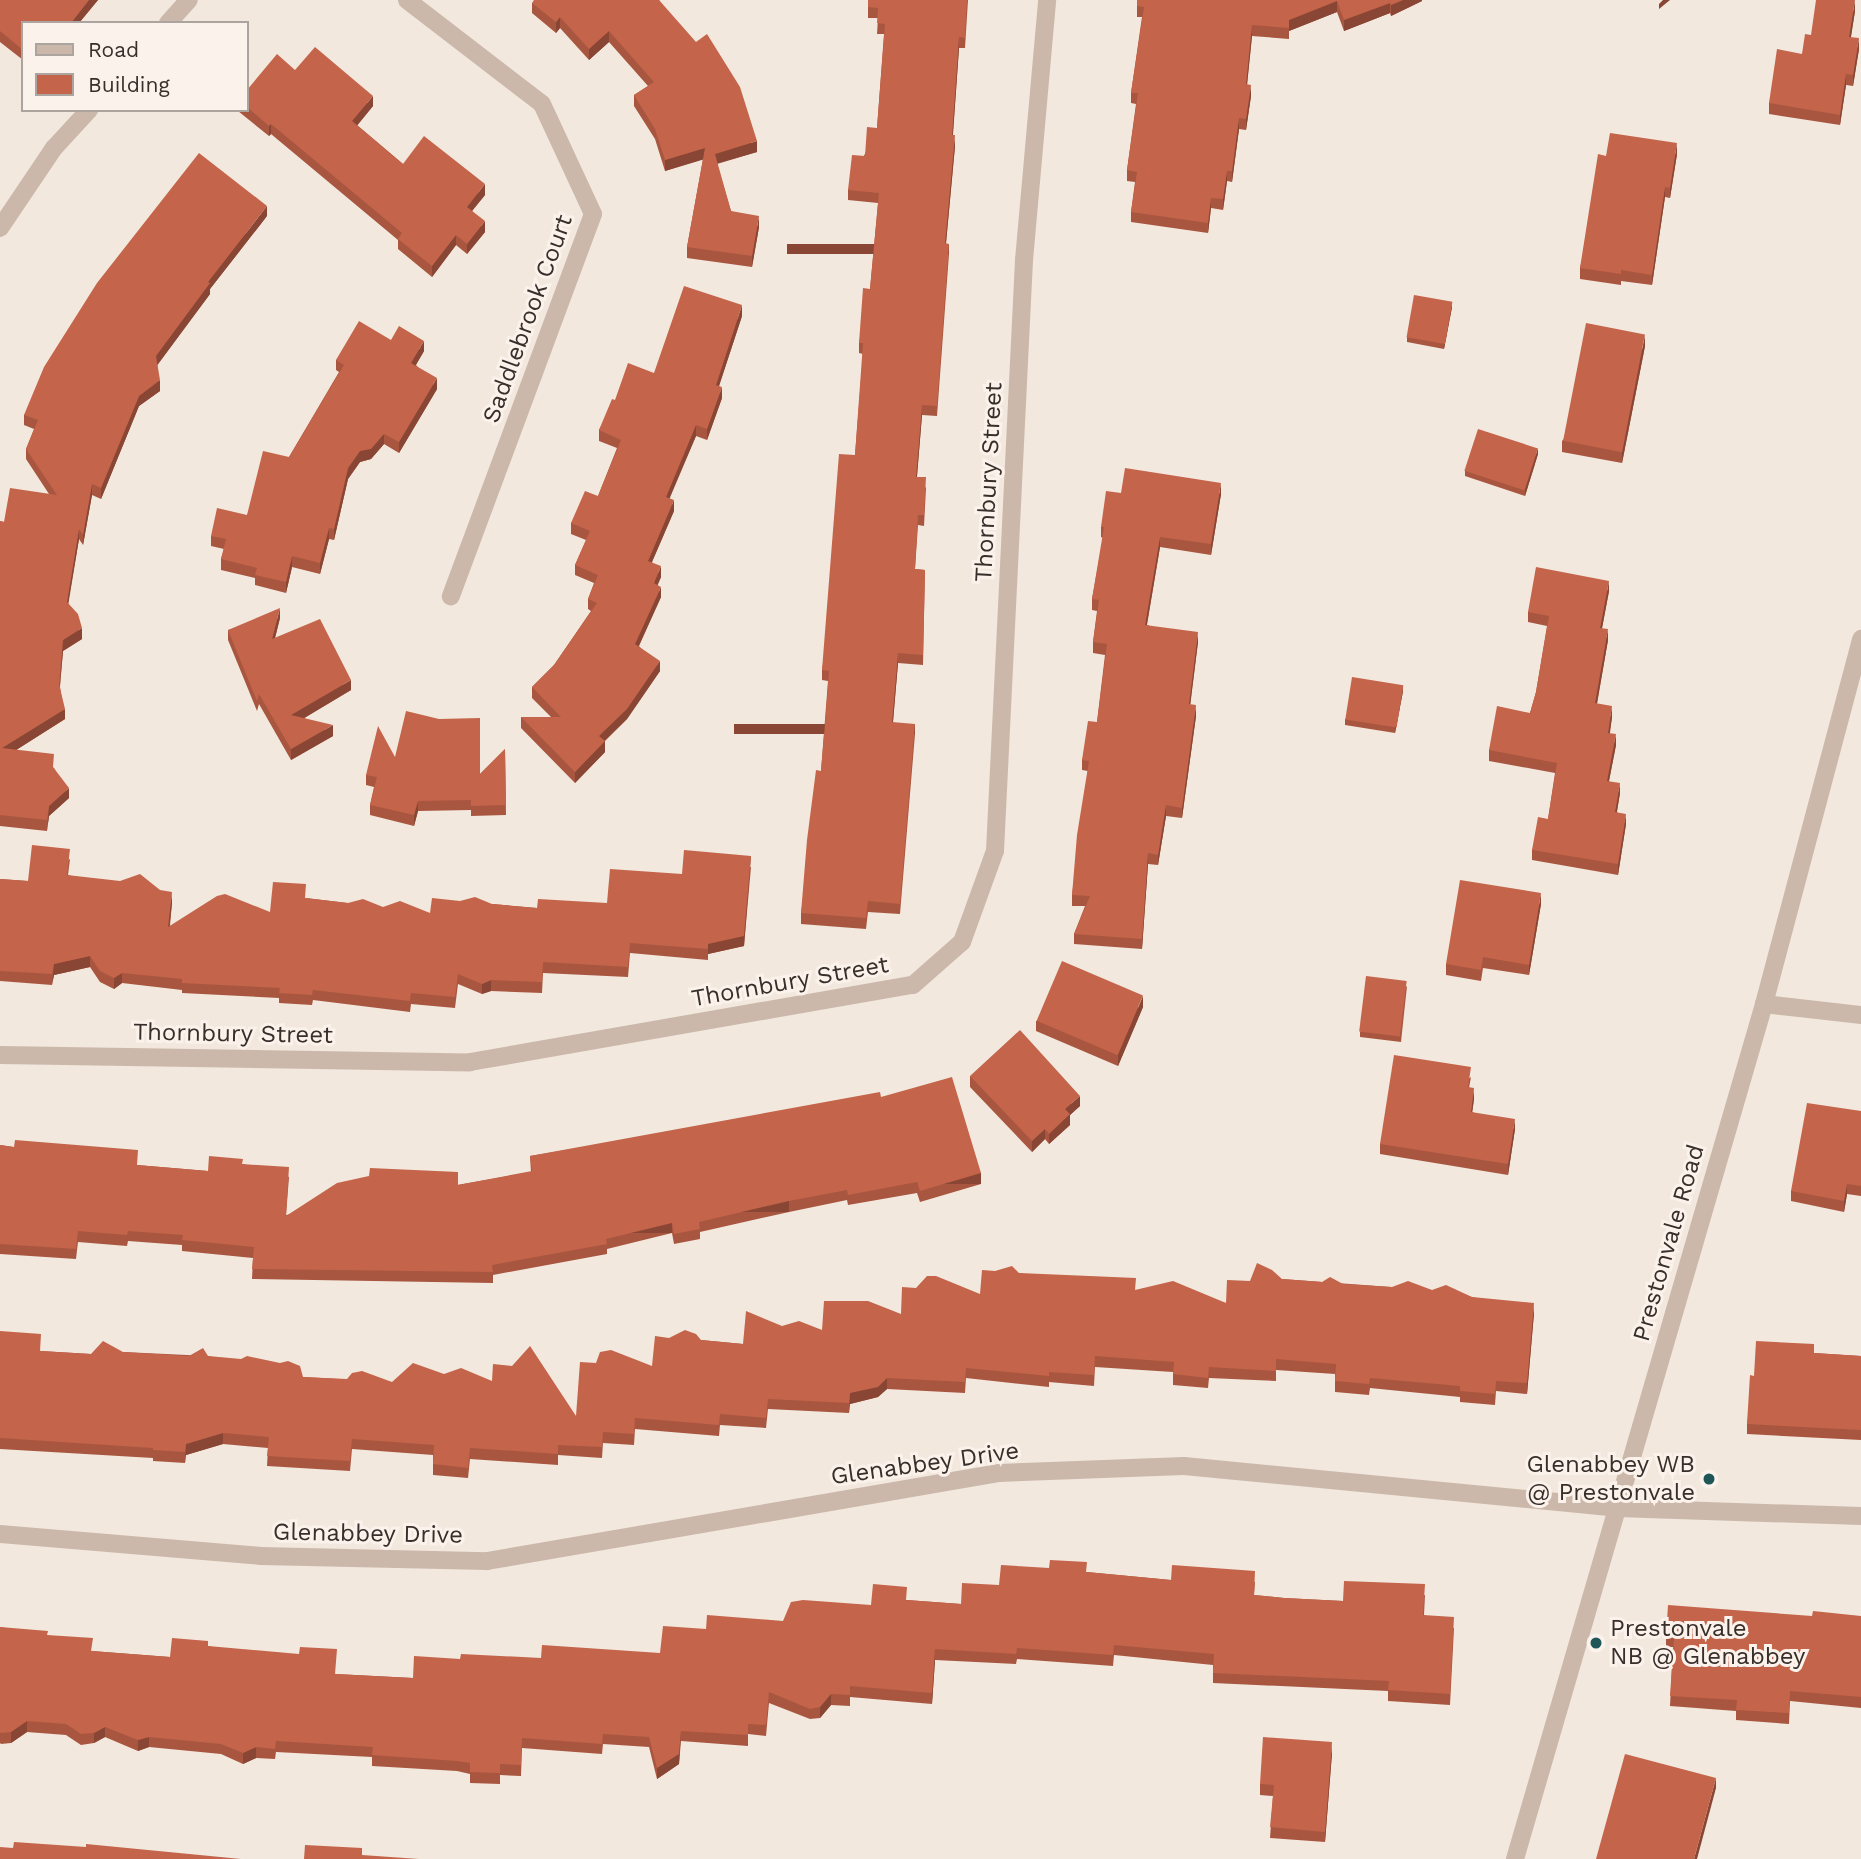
<!DOCTYPE html>
<style>
body{margin:0}
#map{position:relative;width:1861px;height:1859px;overflow:hidden;background:#f2e8de;font-family:"Work Sans",sans-serif}
div>[style]{position:absolute}
[style*='--x']{left:calc(var(--x)*1px);top:calc(var(--y)*1px);width:calc(var(--w)*1px);rotate:calc(var(--a)*1deg)}
.minor>*{height:18px;margin:-9px;padding:0 9px;transform-origin:9px;border-radius:9px;background:#cbb8aa}
.tertiary>*{height:18px;margin:-9px;padding:0 9px;transform-origin:9px;border-radius:9px;background:#cbb8aa}
.wall>*{inset:0;background:#a95640}
.shaded-wall>*{inset:0;background:#894634;transform-origin:0 0}
.building>*{inset:0;background:#c4644a;transform-origin:0 0}
.dots>*{width:19px;height:19px;translate:-50% -50%;box-sizing:border-box;border:4px solid #faf2eb;border-radius:50%}
span{translate:-50% -50%;white-space:nowrap;text-align:center;line-height:1.15;-webkit-text-stroke:6px #faf2eb;paint-order:stroke}
.street-label{font-size:24px;color:#382e2a}
.poi-label{font-size:24px;color:#382e2a}
.right{translate:-100% -50%;text-align:right}
.left{translate:0 -50%;text-align:left}
.legend{position:absolute;left:21px;top:21px;width:228px;height:91px;box-sizing:border-box;background:#faf2eb;border:2px solid #aca49e;margin:0;padding:9px 12px;list-style:none;font-size:21px;color:#382e2a}
.legend li{display:flex;align-items:center;gap:14px;height:35px}
.legend b{width:35px;border:2px solid #aca49e}
</style>
<div id="map">
<div class="minor">
<i style="--x:407;--y:0;--w:170;--a:37.6"></i>
<i style="--x:542;--y:104;--w:121;--a:65.1"></i>
<i style="--x:593;--y:214;--w:408;--a:110.4"></i>
<i style="--x:168;--y:23;--w:31;--a:-48"></i>
<i style="--x:0;--y:228;--w:97;--a:-56"></i>
<i style="--x:54;--y:148;--w:52;--a:-47.4"></i>
<i style="--x:1764;--y:1004;--w:98;--a:6.5"></i>
<i style="--x:0;--y:1055;--w:470;--a:0.9"></i>
<i style="--x:470;--y:1062;--w:450;--a:-9.9"></i>
<i style="--x:913;--y:985;--w:65;--a:-41.3"></i>
<i style="--x:962;--y:942;--w:97;--a:-70.1"></i>
<i style="--x:995;--y:851;--w:592;--a:-87.19"></i>
<i style="--x:1024;--y:260;--w:261;--a:-84.9"></i>
<i style="--x:0;--y:1534;--w:262;--a:4.8"></i>
<i style="--x:261;--y:1556;--w:226;--a:1.3"></i>
<i style="--x:487;--y:1561;--w:520;--a:-9.75"></i>
<i style="--x:999;--y:1473;--w:185;--a:-2.2"></i>
<i style="--x:1184;--y:1466;--w:435;--a:5.5"></i>
<i style="--x:1617;--y:1508;--w:244;--a:1.9"></i>
</div>
<div class="tertiary">
<i style="--x:1515;--y:1859;--w:891;--a:-73.76"></i>
<i style="--x:1764;--y:1004;--w:378;--a:-75.1"></i>
</div>
<div class="wall">
<i style="clip-path:polygon(0 0,98px 0,79px 23px,23px 23px,23px 60px,0 42px)"></i>
<i style="clip-path:polygon(659px 0,757px 152px,717px 164px,731px 211px,759px 227px,752px 267px,687px 258px,687px 247px,703px 159px,665px 171px,655px 139px,634px 106px,634px 95px,648px 86px,609px 42px,589px 60px,560px 28px,556px 33px,532px 13px,532px 3px)"></i>
<i style="clip-path:polygon(868px 0,968px 0,965px 48px,959px 48px,953px 135px,955px 146px,946px 243px,949px 254px,937px 416px,922px 415px,917px 477px,926px 488px,924px 526px,918px 525px,915px 569px,925px 570px,923px 665px,898px 663px,893px 722px,915px 734px,900px 914px,868px 912px,866px 929px,801px 924px,801px 913px,821px 771px,828px 681px,822px 680px,822px 670px,855px 455px,863px 354px,859px 353px,859px 343px,870px 289px,878px 203px,848px 200px,848px 190px,877px 128px,884px 34px,877px 34px,878px 18px,868px 18px)"></i>
<i style="clip-path:polygon(1137px 0,1422px 0,1422px 1px,1391px 16px,1390px 13px,1344px 31px,1337px 12px,1289px 31px,1289px 39px,1252px 36px,1247px 84px,1251px 96px,1246px 130px,1239px 129px,1232px 182px,1227px 181px,1223px 210px,1211px 208px,1208px 233px,1131px 222px,1131px 212px,1135px 182px,1127px 181px,1127px 170px,1136px 104px,1131px 103px,1131px 93px,1142px 17px,1137px 17px)"></i>
<i style="clip-path:polygon(1855px 11px,1851px 37px,1859px 49px,1853px 86px,1846px 85px,1840px 125px,1769px 114px,1769px 103px,1802px 54px,1811px 35px)"></i>
<i style="clip-path:polygon(295px 70px,373px 106px,357px 125px,403px 164px,485px 195px,472px 211px,485px 232px,467px 254px,456px 245px,432px 277px,398px 249px,398px 240px,271px 134px,269px 136px,238px 111px,247px 110px,247px 90px)"></i>
<i style="clip-path:polygon(1677px 154px,1670px 198px,1665px 197px,1652px 285px,1621px 281px,1621px 285px,1580px 279px,1580px 268px,1606px 156px)"></i>
<i style="clip-path:polygon(267px 216px,210px 289px,210px 294px,157px 365px,160px 391px,139px 406px,101px 499px,92px 495px,83px 545px,79px 539px,68px 603px,82px 639px,63px 651px,60px 687px,65px 719px,16px 750px,54px 768px,69px 798px,49px 816px,47px 831px,0 826px,0 521px,4px 522px,49px 494px,26px 459px,26px 449px,34px 429px,24px 425px,24px 415px)"></i>
<i style="clip-path:polygon(1452px 307px,1444px 349px,1407px 342px,1407px 337px)"></i>
<i style="clip-path:polygon(742px 316px,719px 386px,722px 398px,707px 440px,696px 436px,669px 498px,674px 511px,652px 562px,661px 577px,657px 585px,661px 597px,639px 646px,660px 671px,627px 719px,605px 741px,605px 752px,575px 783px,521px 728px,521px 717px,551px 717px,532px 698px,532px 687px,554px 665px,591px 611px,588px 609px,588px 599px,594px 583px,575px 575px,575px 565px,586px 540px,571px 534px,571px 523px,598px 496px,617px 448px,599px 441px,599px 430px,615px 400px,654px 373px)"></i>
<i style="clip-path:polygon(391px 340px,424px 351px,416px 365px,437px 389px,399px 453px,384px 444px,371px 459px,360px 462px,348px 479px,334px 540px,329px 539px,320px 574px,292px 567px,286px 593px,255px 585px,255px 578px,221px 570px,221px 559px,224px 549px,211px 546px,211px 536px,247px 515px,289px 457px,339px 372px,336px 370px,336px 360px)"></i>
<i style="clip-path:polygon(1645px 346px,1622px 463px,1562px 452px,1562px 441px)"></i>
<i style="clip-path:polygon(1538px 454px,1525px 496px,1465px 476px,1465px 471px)"></i>
<i style="clip-path:polygon(1121px 493px,1221px 494px,1211px 555px,1160px 547px,1147px 625px,1198px 642px,1190px 705px,1196px 716px,1182px 818px,1166px 816px,1158px 865px,1148px 864px,1142px 949px,1074px 944px,1074px 934px,1085px 906px,1072px 906px,1072px 895px,1088px 771px,1082px 770px,1082px 760px,1097px 722px,1105px 655px,1093px 653px,1093px 642px,1097px 611px,1092px 610px,1092px 599px,1103px 538px,1101px 537px,1101px 527px)"></i>
<i style="clip-path:polygon(1609px 591px,1602px 628px,1608px 640px,1597px 704px,1612px 717px,1610px 733px,1616px 745px,1609px 781px,1620px 793px,1617px 812px,1626px 824px,1618px 875px,1532px 860px,1532px 850px,1548px 819px,1555px 773px,1489px 761px,1489px 750px,1530px 713px,1536px 692px,1547px 626px,1528px 622px,1528px 612px)"></i>
<i style="clip-path:polygon(280px 618px,275px 638px,351px 690px,304px 718px,333px 736px,291px 760px,259px 704px,257px 711px,228px 640px,228px 630px)"></i>
<i style="clip-path:polygon(1403px 691px,1395px 733px,1345px 725px,1345px 719px)"></i>
<i style="clip-path:polygon(505px 749px,506px 815px,471px 816px,471px 810px,418px 811px,414px 826px,370px 815px,370px 805px,374px 787px,366px 785px,366px 775px,395px 757px,480px 774px)"></i>
<i style="clip-path:polygon(70px 859px,68px 875px,172px 903px,170px 926px,270px 912px,306px 898px,430px 913px,492px 904px,537px 908px,607px 903px,682px 874px,751px 867px,744px 946px,708px 954px,708px 960px,630px 953px,628px 977px,543px 973px,542px 993px,491px 991px,482px 994px,458px 984px,455px 1008px,411px 1004px,410px 1012px,313px 1000px,312px 1005px,279px 1003px,279px 998px,182px 993px,182px 990px,122px 983px,114px 989px,100px 982px,90px 967px,54px 975px,52px 985px,0 981px,0 879px,28px 881px)"></i>
<i style="clip-path:polygon(1541px 904px,1529px 975px,1483px 968px,1481px 981px,1446px 975px,1446px 964px)"></i>
<i style="clip-path:polygon(1407px 986px,1401px 1042px,1360px 1037px,1360px 1032px)"></i>
<i style="clip-path:polygon(1143px 1007px,1118px 1066px,1036px 1031px,1036px 1021px)"></i>
<i style="clip-path:polygon(970px 1076px,1080px 1106px,1070px 1115px,1070px 1125px,1049px 1144px,1045px 1139px,1032px 1152px,970px 1087px)"></i>
<i style="clip-path:polygon(1471px 1077px,1469px 1088px,1474px 1099px,1472px 1112px,1515px 1129px,1508px 1175px,1380px 1154px,1380px 1144px)"></i>
<i style="clip-path:polygon(881px 1097px,981px 1184px,920px 1202px,917px 1193px,848px 1205px,847px 1200px,789px 1212px,700px 1232px,700px 1239px,674px 1244px,672px 1233px,607px 1249px,607px 1254px,493px 1275px,493px 1283px,252px 1279px,253px 1258px,182px 1251px,182px 1245px,128px 1241px,127px 1246px,78px 1242px,76px 1259px,0 1254px,0 1145px,137px 1165px,208px 1171px,243px 1164px,289px 1177px,286px 1215px,531px 1172px,530px 1156px)"></i>
<i style="clip-path:polygon(1861px 1111px,1861px 1196px,1847px 1194px,1844px 1212px,1791px 1201px,1791px 1191px)"></i>
<i style="clip-path:polygon(1019px 1273px,1226px 1303px,1250px 1281px,1282px 1279px,1432px 1290px,1472px 1297px,1534px 1313px,1527px 1394px,1496px 1391px,1495px 1405px,1460px 1402px,1460px 1397px,1370px 1388px,1369px 1395px,1335px 1392px,1335px 1374px,1276px 1370px,1276px 1381px,1209px 1378px,1208px 1388px,1173px 1385px,1173px 1372px,1095px 1367px,1094px 1386px,1049px 1382px,1049px 1387px,966px 1378px,965px 1393px,887px 1389px,878px 1397px,850px 1404px,849px 1413px,768px 1409px,766px 1428px,720px 1425px,719px 1436px,635px 1429px,634px 1445px,603px 1443px,602px 1458px,558px 1455px,558px 1465px,470px 1459px,468px 1478px,433px 1475px,433px 1455px,352px 1449px,350px 1471px,267px 1466px,268px 1448px,223px 1444px,186px 1455px,185px 1463px,153px 1461px,153px 1458px,0 1449px,0 1331px,41px 1351px,91px 1354px,123px 1352px,208px 1356px,303px 1377px,392px 1382px,444px 1374px,576px 1416px,652px 1366px,701px 1340px,743px 1344px,782px 1326px,822px 1330px,901px 1314px,980px 1294px)"></i>
<i style="clip-path:polygon(1814px 1353px,1861px 1356px,1861px 1440px,1747px 1434px,1747px 1424px,1754px 1376px)"></i>
<i style="clip-path:polygon(1087px 1572px,1171px 1580px,1255px 1582px,1254px 1595px,1284px 1598px,1343px 1601px,1425px 1595px,1424px 1615px,1454px 1628px,1450px 1705px,1388px 1701px,1388px 1691px,1213px 1683px,1213px 1665px,1114px 1655px,1113px 1666px,1017px 1659px,1016px 1664px,935px 1660px,932px 1704px,850px 1697px,850px 1706px,831px 1705px,820px 1718px,810px 1719px,769px 1703px,766px 1736px,748px 1734px,748px 1746px,681px 1741px,679px 1764px,657px 1779px,649px 1747px,603px 1744px,602px 1754px,522px 1748px,521px 1776px,500px 1775px,500px 1784px,470px 1783px,470px 1774px,457px 1771px,372px 1766px,372px 1757px,276px 1752px,275px 1759px,256px 1758px,243px 1764px,221px 1754px,149px 1747px,138px 1751px,105px 1737px,94px 1743px,81px 1745px,66px 1735px,27px 1732px,11px 1743px,1px 1744px,0 1743px,0 1627px,47px 1635px,92px 1651px,170px 1657px,208px 1646px,336px 1674px,413px 1678px,460px 1659px,541px 1658px,660px 1653px,706px 1629px,783px 1621px,871px 1605px,907px 1600px,961px 1604px,999px 1585px)"></i>
<i style="clip-path:polygon(1812px 1616px,1861px 1616px,1861px 1708px,1790px 1701px,1789px 1724px,1736px 1720px,1736px 1711px,1670px 1706px,1673px 1647px,1666px 1647px,1666px 1637px)"></i>
<i style="clip-path:polygon(1332px 1753px,1325px 1842px,1270px 1838px,1273px 1796px,1260px 1795px,1260px 1784px)"></i>
</div>
<div class="shaded-wall">
<i style="clip-path:polygon(89px 0,98px 0,79px 23px,71px 23px)"></i>
<i style="clip-path:polygon(1403px 0,1422px 0,1422px 1px,1391px 16px,1391px 5px)"></i>
<i style="clip-path:polygon(1663px 0,1670px 0,1659px 9px,1659px 4px)"></i>
<i style="clip-path:polygon(1855px 0,1855px 11px,1849px 48px,1849px 37px)"></i>
<i style="clip-path:polygon(1337px 1px,1337px 12px,1289px 31px,1289px 39px,1289px 20px)"></i>
<i style="clip-path:polygon(1390px 3px,1390px 13px,1344px 31px,1344px 20px)"></i>
<i style="clip-path:polygon(560px 17px,560px 28px,556px 33px,556px 22px)"></i>
<i style="clip-path:polygon(1252px 25px,1252px 36px,1246px 95px,1246px 84px)"></i>
<i style="clip-path:polygon(609px 31px,609px 42px,589px 60px,589px 49px)"></i>
<i style="clip-path:polygon(959px 37px,959px 48px,952px 145px,952px 135px)"></i>
<i style="clip-path:polygon(1859px 38px,1859px 49px,1853px 86px,1853px 75px)"></i>
<i style="clip-path:polygon(1846px 74px,1846px 85px,1840px 125px,1840px 115px)"></i>
<i style="clip-path:polygon(1251px 85px,1251px 96px,1246px 130px,1246px 119px)"></i>
<i style="clip-path:polygon(373px 96px,373px 106px,352px 132px,352px 121px)"></i>
<i style="clip-path:polygon(1239px 118px,1239px 129px,1232px 182px,1232px 171px)"></i>
<i style="clip-path:polygon(271px 124px,271px 134px,269px 136px,269px 126px)"></i>
<i style="clip-path:polygon(955px 135px,955px 146px,945px 254px,945px 243px)"></i>
<i style="clip-path:polygon(757px 141px,757px 152px,715px 164px,715px 154px)"></i>
<i style="clip-path:polygon(1677px 143px,1677px 154px,1670px 198px,1670px 188px)"></i>
<i style="clip-path:polygon(705px 148px,705px 159px,665px 171px,665px 160px)"></i>
<i style="clip-path:polygon(1227px 171px,1227px 181px,1223px 210px,1223px 199px)"></i>
<i style="clip-path:polygon(485px 184px,485px 195px,467px 217px,467px 207px)"></i>
<i style="clip-path:polygon(1665px 187px,1665px 197px,1652px 285px,1652px 275px)"></i>
<i style="clip-path:polygon(1211px 198px,1211px 208px,1208px 233px,1208px 223px)"></i>
<i style="clip-path:polygon(267px 206px,267px 216px,210px 289px,210px 294px,156px 367px,156px 356px,208px 282px)"></i>
<i style="clip-path:polygon(759px 216px,759px 227px,752px 267px,752px 256px)"></i>
<i style="clip-path:polygon(485px 221px,485px 232px,467px 254px,467px 244px)"></i>
<i style="clip-path:polygon(456px 235px,456px 245px,432px 277px,432px 266px)"></i>
<i style="left:949px;top:244px;width:10px;height:162px;rotate:90deg"></i>
<i style="clip-path:polygon(1452px 302px,1452px 307px,1444px 349px,1444px 343px)"></i>
<i style="clip-path:polygon(742px 305px,742px 316px,716px 395px,716px 385px)"></i>
<i style="clip-path:polygon(1645px 335px,1645px 346px,1622px 463px,1622px 453px)"></i>
<i style="clip-path:polygon(424px 341px,424px 351px,411px 373px,411px 363px)"></i>
<i style="clip-path:polygon(437px 378px,437px 389px,399px 453px,399px 442px)"></i>
<i style="clip-path:polygon(160px 380px,160px 391px,139px 406px,101px 499px,101px 488px,139px 396px)"></i>
<i style="clip-path:polygon(722px 387px,722px 398px,707px 440px,707px 429px)"></i>
<i style="clip-path:polygon(922px 405px,922px 415px,916px 487px,916px 477px)"></i>
<i style="clip-path:polygon(696px 425px,696px 436px,666px 507px,666px 497px)"></i>
<i style="clip-path:polygon(384px 434px,384px 444px,371px 459px,360px 462px,348px 479px,334px 540px,334px 529px,348px 468px,360px 451px)"></i>
<i style="clip-path:polygon(1538px 448px,1538px 454px,1525px 496px,1525px 490px)"></i>
<i style="clip-path:polygon(1221px 483px,1221px 494px,1211px 555px,1211px 544px)"></i>
<i style="clip-path:polygon(92px 484px,92px 495px,83px 545px,83px 535px)"></i>
<i style="clip-path:polygon(674px 500px,674px 511px,648px 571px,648px 561px)"></i>
<i style="clip-path:polygon(329px 528px,329px 539px,320px 574px,320px 563px)"></i>
<i style="clip-path:polygon(79px 529px,79px 539px,67px 612px,67px 602px)"></i>
<i style="clip-path:polygon(1160px 537px,1160px 547px,1145px 635px,1145px 625px)"></i>
<i style="clip-path:polygon(292px 556px,292px 567px,286px 593px,286px 582px)"></i>
<i style="clip-path:polygon(661px 566px,661px 577px,654px 594px,654px 583px)"></i>
<i style="clip-path:polygon(1609px 581px,1609px 591px,1600px 639px,1600px 628px)"></i>
<i style="clip-path:polygon(661px 587px,661px 597px,635px 654px,635px 644px)"></i>
<i style="clip-path:polygon(280px 608px,280px 618px,272px 650px,272px 639px)"></i>
<i style="clip-path:polygon(82px 628px,82px 639px,63px 651px,59px 695px,63px 640px)"></i>
<i style="clip-path:polygon(1608px 629px,1608px 640px,1595px 714px,1595px 703px)"></i>
<i style="clip-path:polygon(1198px 632px,1198px 642px,1189px 715px,1189px 704px)"></i>
<i style="clip-path:polygon(898px 653px,898px 663px,892px 733px,892px 722px)"></i>
<i style="clip-path:polygon(660px 661px,660px 671px,627px 719px,599px 746px,599px 736px)"></i>
<i style="clip-path:polygon(351px 680px,351px 690px,291px 726px,291px 715px)"></i>
<i style="clip-path:polygon(1403px 685px,1403px 691px,1395px 733px,1395px 728px)"></i>
<i style="clip-path:polygon(1196px 705px,1196px 716px,1182px 818px,1182px 808px)"></i>
<i style="clip-path:polygon(1612px 706px,1612px 717px,1608px 743px,1608px 733px)"></i>
<i style="clip-path:polygon(65px 709px,65px 719px,2px 759px,2px 748px)"></i>
<i style="left:915px;top:724px;width:10px;height:181px;rotate:90deg"></i>
<i style="clip-path:polygon(333px 725px,333px 736px,291px 760px,291px 749px)"></i>
<i style="clip-path:polygon(1616px 734px,1616px 745px,1607px 791px,1607px 781px)"></i>
<i style="clip-path:polygon(605px 741px,605px 752px,575px 783px,575px 772px)"></i>
<i style="clip-path:polygon(1620px 783px,1620px 793px,1615px 822px,1615px 812px)"></i>
<i style="clip-path:polygon(69px 788px,69px 798px,49px 816px,47px 831px,49px 806px)"></i>
<i style="clip-path:polygon(418px 801px,418px 811px,414px 826px,414px 815px)"></i>
<i style="clip-path:polygon(1166px 805px,1166px 816px,1158px 865px,1158px 855px)"></i>
<i style="clip-path:polygon(1626px 814px,1626px 824px,1618px 875px,1618px 864px)"></i>
<i style="clip-path:polygon(1148px 853px,1148px 864px,1142px 949px,1142px 939px)"></i>
<i style="clip-path:polygon(751px 856px,744px 946px,708px 954px,708px 960px,708px 944px)"></i>
<i style="clip-path:polygon(172px 892px,172px 903px,168px 937px,168px 927px)"></i>
<i style="clip-path:polygon(1541px 893px,1541px 904px,1529px 975px,1529px 965px)"></i>
<i style="clip-path:polygon(90px 956px,90px 967px,54px 975px,52px 985px,54px 964px)"></i>
<i style="clip-path:polygon(122px 973px,122px 983px,114px 989px,114px 978px)"></i>
<i style="clip-path:polygon(491px 980px,491px 991px,482px 994px,482px 984px)"></i>
<i style="clip-path:polygon(1143px 996px,1143px 1007px,1118px 1066px,1118px 1055px)"></i>
<i style="clip-path:polygon(1474px 1088px,1474px 1099px,1471px 1122px,1471px 1112px)"></i>
<i style="clip-path:polygon(1080px 1096px,1080px 1106px,1070px 1115px,1070px 1125px,1049px 1144px,1049px 1134px,1065px 1109px)"></i>
<i style="clip-path:polygon(1515px 1119px,1515px 1129px,1508px 1175px,1508px 1164px)"></i>
<i style="clip-path:polygon(1045px 1129px,1045px 1139px,1032px 1152px,1032px 1141px)"></i>
<i style="left:981px;top:1173px;width:11px;height:64px;rotate:90deg"></i>
<i style="clip-path:polygon(1847px 1184px,1847px 1194px,1844px 1212px,1844px 1201px)"></i>
<i style="left:789px;top:1201px;width:11px;height:92px;rotate:90deg"></i>
<i style="left:672px;top:1223px;width:10px;height:68px;rotate:90deg"></i>
<i style="clip-path:polygon(1534px 1303px,1534px 1313px,1527px 1394px,1527px 1383px)"></i>
<i style="clip-path:polygon(887px 1378px,887px 1389px,878px 1397px,850px 1404px,849px 1413px,850px 1393px)"></i>
<i style="clip-path:polygon(223px 1433px,223px 1444px,186px 1455px,185px 1463px,186px 1444px)"></i>
<i style="clip-path:polygon(935px 1649px,935px 1660px,932px 1704px,932px 1693px)"></i>
<i style="clip-path:polygon(831px 1694px,831px 1705px,820px 1718px,820px 1707px)"></i>
<i style="clip-path:polygon(27px 1721px,27px 1732px,11px 1743px,11px 1732px)"></i>
<i style="clip-path:polygon(105px 1727px,105px 1737px,94px 1743px,94px 1733px)"></i>
<i style="clip-path:polygon(681px 1731px,679px 1764px,657px 1779px,657px 1768px)"></i>
<i style="clip-path:polygon(149px 1737px,149px 1747px,138px 1751px,138px 1740px)"></i>
<i style="clip-path:polygon(1332px 1742px,1332px 1753px,1325px 1842px,1325px 1832px)"></i>
<i style="clip-path:polygon(256px 1747px,256px 1758px,243px 1764px,243px 1753px)"></i>
<i style="clip-path:polygon(1716px 1778px,1716px 1788px,1697px 1859px,1694px 1859px)"></i>
</div>
<div class="building">
<i style="clip-path:polygon(0 0,89px 0,71px 23px,23px 23px,23px 50px,0 31px)"></i>
<i style="clip-path:polygon(534px 0,659px 0,696px 42px,707px 34px,740px 87px,757px 141px,715px 154px,731px 211px,759px 216px,752px 256px,687px 247px,705px 148px,665px 160px,655px 129px,634px 95px,654px 82px,609px 31px,589px 49px,560px 17px,556px 22px,532px 3px)"></i>
<i style="clip-path:polygon(868px 0,967px 0,965px 38px,959px 37px,952px 135px,955px 135px,945px 243px,949px 244px,937px 406px,922px 405px,916px 477px,926px 477px,924px 515px,918px 515px,915px 569px,925px 570px,923px 655px,898px 653px,892px 722px,915px 724px,900px 904px,868px 901px,866px 918px,801px 913px,807px 840px,816px 770px,821px 771px,826px 712px,829px 671px,822px 670px,839px 454px,855px 455px,863px 343px,859px 343px,863px 288px,870px 289px,879px 193px,848px 190px,852px 155px,865px 156px,867px 127px,877px 128px,885px 24px,877px 23px,878px 8px,868px 7px)"></i>
<i style="clip-path:polygon(1137px 0,1403px 0,1391px 5px,1390px 3px,1344px 20px,1337px 1px,1289px 20px,1289px 28px,1252px 25px,1246px 84px,1251px 85px,1246px 119px,1239px 118px,1232px 171px,1227px 171px,1223px 199px,1211px 198px,1208px 223px,1131px 212px,1137px 172px,1127px 170px,1138px 93px,1131px 93px,1144px 7px,1137px 6px)"></i>
<i style="clip-path:polygon(1816px 0,1855px 0,1849px 37px,1859px 38px,1853px 75px,1846px 74px,1840px 115px,1769px 103px,1777px 49px,1802px 54px,1805px 34px,1811px 35px)"></i>
<i style="clip-path:polygon(315px 47px,373px 96px,352px 121px,403px 164px,424px 136px,485px 184px,467px 207px,485px 221px,467px 244px,456px 235px,432px 266px,398px 239px,402px 233px,271px 124px,269px 126px,247px 107px,247px 90px,277px 54px,295px 70px)"></i>
<i style="clip-path:polygon(1610px 133px,1677px 143px,1670px 188px,1665px 187px,1652px 275px,1621px 270px,1621px 274px,1580px 268px,1598px 154px,1606px 156px)"></i>
<i style="clip-path:polygon(199px 153px,267px 206px,208px 282px,210px 283px,156px 356px,160px 380px,139px 396px,101px 488px,92px 484px,83px 535px,79px 529px,67px 602px,78px 614px,82px 628px,63px 640px,59px 684px,65px 709px,2px 748px,54px 754px,53px 767px,69px 788px,49px 806px,47px 820px,0 815px,0 521px,4px 522px,10px 488px,57px 495px,26px 449px,38px 420px,24px 415px,44px 367px,97px 283px)"></i>
<i style="clip-path:polygon(684px 286px,742px 305px,716px 385px,722px 387px,707px 429px,696px 425px,666px 497px,674px 500px,648px 561px,661px 566px,654px 583px,661px 587px,635px 644px,660px 661px,627px 709px,599px 736px,605px 741px,575px 772px,521px 717px,561px 717px,532px 687px,554px 665px,597px 603px,588px 599px,598px 575px,575px 565px,590px 531px,571px 523px,585px 491px,598px 496px,621px 440px,599px 430px,612px 399px,615px 400px,628px 363px,654px 373px)"></i>
<i style="left:1414px;top:295px;width:39px;height:43px;rotate:10deg"></i>
<i style="clip-path:polygon(359px 321px,391px 340px,399px 326px,424px 341px,411px 363px,437px 378px,399px 442px,384px 434px,371px 449px,360px 451px,348px 468px,334px 529px,329px 528px,320px 563px,292px 556px,286px 582px,255px 575px,257px 568px,221px 559px,226px 539px,211px 536px,217px 508px,247px 515px,263px 451px,289px 457px,344px 365px,336px 360px)"></i>
<i style="left:1586px;top:323px;width:60px;height:120px;rotate:11deg"></i>
<i style="left:1478px;top:429px;width:63px;height:44px;rotate:18deg"></i>
<i style="clip-path:polygon(1125px 468px,1221px 483px,1211px 544px,1160px 537px,1145px 625px,1198px 632px,1189px 704px,1196px 705px,1182px 808px,1166px 805px,1158px 855px,1148px 853px,1142px 939px,1074px 934px,1090px 896px,1072px 895px,1077px 835px,1089px 761px,1082px 760px,1088px 721px,1097px 722px,1107px 644px,1093px 642px,1099px 600px,1092px 599px,1104px 527px,1101px 527px,1106px 491px,1121px 493px)"></i>
<i style="clip-path:polygon(1536px 567px,1609px 581px,1600px 628px,1608px 629px,1595px 703px,1612px 706px,1608px 733px,1616px 734px,1607px 781px,1620px 783px,1615px 812px,1626px 814px,1618px 864px,1532px 850px,1538px 817px,1548px 819px,1557px 763px,1489px 750px,1497px 706px,1530px 713px,1536px 692px,1549px 616px,1528px 612px)"></i>
<i style="clip-path:polygon(280px 608px,272px 639px,320px 619px,351px 680px,291px 715px,333px 725px,291px 749px,259px 694px,257px 701px,228px 630px)"></i>
<i style="left:1352px;top:677px;width:52px;height:43px;rotate:9deg"></i>
<i style="clip-path:polygon(406px 711px,439px 719px,480px 718px,480px 774px,505px 749px,506px 805px,471px 806px,471px 800px,418px 801px,414px 815px,370px 805px,377px 777px,366px 775px,378px 726px,395px 757px)"></i>
<i style="clip-path:polygon(32px 845px,70px 849px,67px 875px,120px 881px,140px 874px,160px 890px,172px 892px,168px 927px,217px 896px,225px 894px,270px 912px,273px 882px,306px 884px,305px 898px,348px 903px,363px 899px,383px 907px,400px 901px,430px 913px,432px 898px,460px 901px,475px 897px,492px 904px,537px 908px,538px 899px,607px 903px,610px 869px,682px 874px,684px 850px,751px 856px,744px 936px,708px 944px,708px 949px,630px 943px,628px 967px,543px 962px,542px 982px,491px 980px,482px 984px,458px 974px,455px 997px,411px 993px,410px 1001px,313px 990px,312px 995px,279px 993px,280px 988px,182px 983px,182px 979px,122px 973px,114px 978px,100px 971px,90px 956px,54px 964px,52px 974px,0 971px,0 879px,28px 881px)"></i>
<i style="clip-path:polygon(1460px 880px,1541px 893px,1529px 965px,1483px 957px,1481px 970px,1446px 964px)"></i>
<i style="left:1062px;top:961px;width:88px;height:65px;rotate:23deg"></i>
<i style="left:1366px;top:976px;width:41px;height:56px;rotate:7deg"></i>
<i style="clip-path:polygon(1020px 1030px,1080px 1096px,1065px 1109px,1070px 1114px,1049px 1134px,1045px 1129px,1032px 1141px,970px 1076px)"></i>
<i style="clip-path:polygon(1394px 1055px,1471px 1067px,1468px 1087px,1474px 1088px,1471px 1112px,1515px 1119px,1508px 1164px,1380px 1144px)"></i>
<i style="clip-path:polygon(952px 1077px,981px 1173px,920px 1191px,917px 1182px,848px 1195px,847px 1190px,789px 1201px,699px 1222px,700px 1229px,674px 1234px,672px 1223px,606px 1239px,607px 1244px,492px 1265px,493px 1272px,252px 1269px,254px 1247px,182px 1240px,183px 1235px,128px 1231px,127px 1235px,78px 1231px,76px 1249px,0 1244px,0 1145px,14px 1147px,15px 1140px,138px 1150px,137px 1165px,208px 1171px,209px 1156px,243px 1159px,242px 1164px,289px 1167px,286px 1216px,337px 1183px,369px 1176px,370px 1168px,458px 1172px,458px 1185px,532px 1171px,530px 1156px,880px 1092px,881px 1097px)"></i>
<i style="clip-path:polygon(1807px 1103px,1861px 1111px,1861px 1186px,1847px 1184px,1844px 1201px,1791px 1191px)"></i>
<i style="clip-path:polygon(1257px 1263px,1272px 1270px,1282px 1279px,1322px 1282px,1330px 1277px,1343px 1284px,1392px 1287px,1408px 1281px,1432px 1290px,1446px 1285px,1472px 1297px,1534px 1303px,1527px 1383px,1496px 1381px,1495px 1394px,1460px 1391px,1460px 1386px,1370px 1378px,1369px 1384px,1335px 1381px,1336px 1364px,1276px 1359px,1276px 1371px,1209px 1367px,1208px 1378px,1173px 1374px,1174px 1362px,1095px 1356px,1094px 1375px,1049px 1372px,1049px 1376px,966px 1368px,965px 1382px,887px 1378px,878px 1387px,850px 1393px,849px 1403px,768px 1399px,766px 1418px,720px 1414px,719px 1425px,635px 1418px,634px 1434px,603px 1432px,602px 1447px,558px 1445px,558px 1454px,470px 1448px,468px 1468px,433px 1464px,434px 1445px,352px 1439px,350px 1461px,267px 1456px,269px 1437px,223px 1433px,186px 1444px,185px 1452px,153px 1450px,153px 1448px,0 1438px,0 1331px,41px 1334px,40px 1351px,91px 1354px,103px 1341px,123px 1352px,189px 1356px,203px 1348px,208px 1356px,241px 1359px,247px 1356px,280px 1363px,288px 1361px,300px 1366px,303px 1377px,347px 1379px,352px 1373px,362px 1371px,392px 1382px,413px 1363px,444px 1374px,461px 1368px,492px 1381px,493px 1364px,512px 1366px,530px 1346px,576px 1416px,580px 1362px,596px 1363px,600px 1352px,611px 1350px,652px 1366px,655px 1336px,669px 1338px,685px 1330px,696px 1334px,701px 1340px,743px 1344px,746px 1311px,782px 1326px,799px 1321px,822px 1330px,824px 1301px,868px 1301px,901px 1314px,902px 1287px,916px 1288px,927px 1276px,936px 1276px,980px 1294px,982px 1270px,995px 1271px,1012px 1266px,1019px 1273px,1136px 1278px,1135px 1290px,1173px 1281px,1226px 1303px,1227px 1280px,1250px 1281px)"></i>
<i style="clip-path:polygon(1756px 1341px,1814px 1344px,1814px 1353px,1861px 1356px,1861px 1430px,1747px 1424px,1750px 1375px,1754px 1376px)"></i>
<i style="clip-path:polygon(1050px 1560px,1087px 1562px,1086px 1572px,1171px 1580px,1172px 1565px,1255px 1571px,1254px 1595px,1284px 1598px,1343px 1601px,1344px 1581px,1425px 1584px,1423px 1615px,1454px 1617px,1450px 1694px,1388px 1690px,1389px 1681px,1213px 1673px,1214px 1654px,1114px 1645px,1113px 1655px,1017px 1648px,1016px 1654px,935px 1649px,932px 1693px,850px 1686px,850px 1695px,831px 1694px,820px 1707px,810px 1709px,769px 1692px,766px 1725px,748px 1724px,748px 1735px,681px 1731px,679px 1754px,657px 1768px,649px 1737px,603px 1734px,602px 1744px,522px 1738px,521px 1765px,500px 1764px,500px 1773px,470px 1772px,470px 1763px,457px 1761px,372px 1755px,373px 1747px,276px 1741px,275px 1749px,256px 1747px,243px 1753px,221px 1744px,149px 1737px,138px 1740px,105px 1727px,94px 1733px,81px 1734px,66px 1724px,27px 1721px,11px 1732px,1px 1733px,0 1732px,0 1627px,48px 1631px,47px 1635px,93px 1638px,91px 1651px,170px 1657px,172px 1638px,208px 1641px,208px 1646px,299px 1654px,300px 1647px,337px 1649px,335px 1674px,413px 1678px,414px 1656px,460px 1659px,461px 1654px,541px 1658px,542px 1645px,660px 1653px,663px 1626px,706px 1629px,707px 1615px,783px 1621px,791px 1602px,803px 1600px,871px 1605px,873px 1584px,907px 1587px,906px 1600px,961px 1604px,962px 1583px,999px 1585px,1001px 1565px,1049px 1568px)"></i>
<i style="clip-path:polygon(1668px 1605px,1812px 1616px,1813px 1611px,1861px 1616px,1861px 1697px,1790px 1691px,1789px 1713px,1736px 1710px,1737px 1700px,1670px 1696px,1674px 1637px,1666px 1637px)"></i>
<i style="clip-path:polygon(1263px 1737px,1332px 1742px,1325px 1832px,1270px 1827px,1274px 1785px,1260px 1784px)"></i>
<i style="clip-path:polygon(1625px 1754px,1716px 1778px,1694px 1859px,1596px 1859px)"></i>
<i style="clip-path:polygon(14px 1842px,86px 1847px,86px 1844px,241px 1859px,0 1859px,0 1847px,13px 1848px)"></i>
<i style="clip-path:polygon(305px 1845px,362px 1848px,362px 1855px,419px 1859px,304px 1859px)"></i>
</div>
<div class="dots">
<i style="left:1709px;top:1479px;background:#1f5759"></i>
<i style="left:1596px;top:1643px;background:#1f5759"></i>
</div>
<div class="street-label">
<span style="left:528px;top:319px;rotate:-70deg">Saddlebrook Court</span>
<span style="left:989px;top:482px;rotate:-87deg">Thornbury Street</span>
<span style="left:790px;top:982px;rotate:-10deg">Thornbury Street</span>
<span style="left:233px;top:1034px;rotate:1deg">Thornbury Street</span>
<span style="left:1669px;top:1243px;rotate:-74deg">Prestonvale Road</span>
<span style="left:925px;top:1464px;rotate:-8deg">Glenabbey Drive</span>
<span style="left:368px;top:1534px;rotate:1deg">Glenabbey Drive</span>
</div>
<div class="poi-label">
<span class="right" style="left:1695px;top:1479px">Glenabbey WB<br>@ Prestonvale</span>
<span class="left" style="left:1610px;top:1643px">Prestonvale<br>NB @ Glenabbey</span>
</div>
<ul class="legend">
<li><b style="height:9px;background:#cbb8aa"></b>Road</li>
<li><b style="height:19px;background:#c4644a"></b>Building</li>
</ul>
</div>
